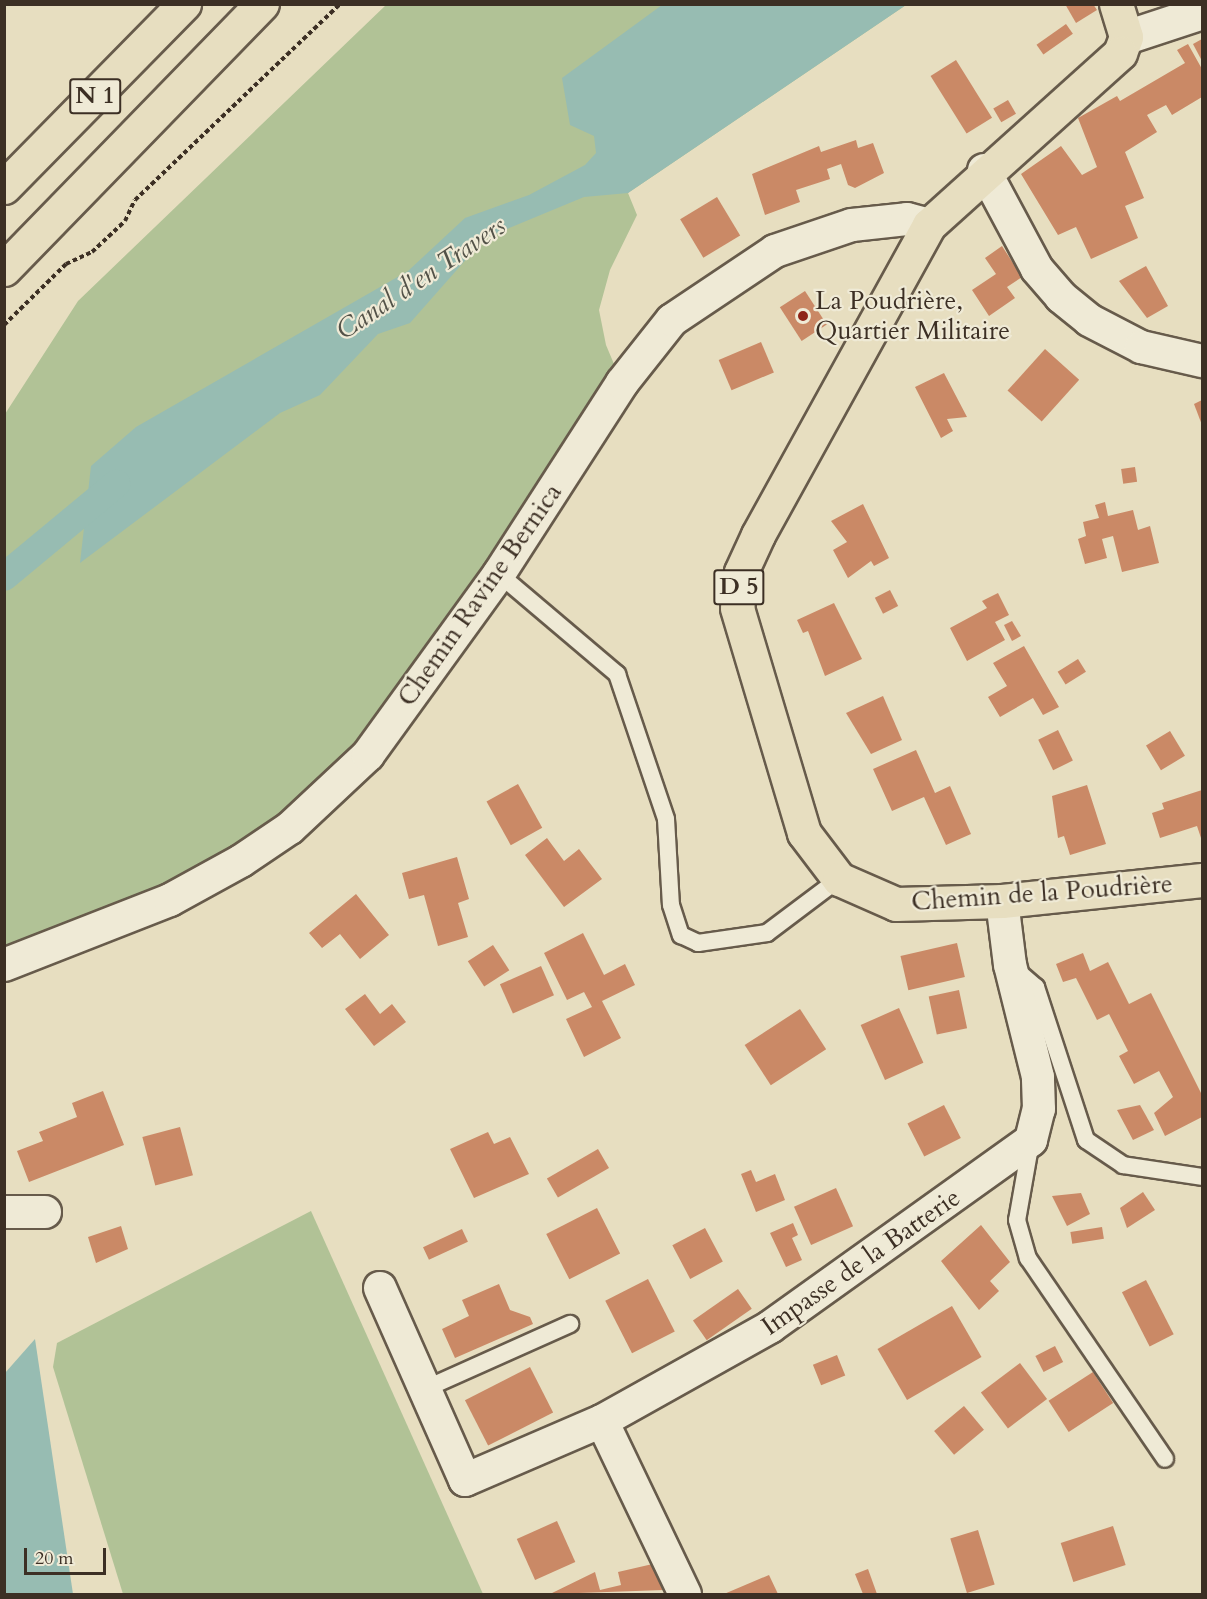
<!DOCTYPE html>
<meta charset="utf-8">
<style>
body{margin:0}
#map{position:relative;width:1207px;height:1599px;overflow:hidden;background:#e7dec0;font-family:Cardo,serif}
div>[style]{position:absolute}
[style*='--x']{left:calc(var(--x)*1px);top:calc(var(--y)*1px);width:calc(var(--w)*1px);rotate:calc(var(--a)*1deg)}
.green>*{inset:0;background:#b1c296}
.water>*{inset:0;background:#97bcb2}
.canal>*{height:28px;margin:-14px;padding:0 14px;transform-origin:14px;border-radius:14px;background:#97bcb2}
.building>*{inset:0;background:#ca8966;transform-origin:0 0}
.path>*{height:4px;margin-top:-2px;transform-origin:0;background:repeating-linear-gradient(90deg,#3c2f24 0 4.5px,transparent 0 7.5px)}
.roads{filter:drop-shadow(2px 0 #675b4b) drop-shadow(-2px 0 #675b4b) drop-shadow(0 2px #675b4b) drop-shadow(0 -2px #675b4b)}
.lane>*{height:16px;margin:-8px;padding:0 8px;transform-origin:8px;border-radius:8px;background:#efead6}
.street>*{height:32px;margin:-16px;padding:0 16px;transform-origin:16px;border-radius:16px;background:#efead6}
.secondary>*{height:33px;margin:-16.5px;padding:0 16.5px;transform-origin:16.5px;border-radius:16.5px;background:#efead6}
.primary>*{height:33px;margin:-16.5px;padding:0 16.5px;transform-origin:16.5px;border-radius:16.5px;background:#e7dec0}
.highway>*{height:33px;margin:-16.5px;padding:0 16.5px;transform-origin:16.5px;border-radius:16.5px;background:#e7dec0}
.dots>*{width:16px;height:16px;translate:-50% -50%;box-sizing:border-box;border:3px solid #efead6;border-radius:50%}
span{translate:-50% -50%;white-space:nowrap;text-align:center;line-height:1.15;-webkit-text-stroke:4.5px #efead6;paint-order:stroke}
.shield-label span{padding:2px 4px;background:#efead6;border:2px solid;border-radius:4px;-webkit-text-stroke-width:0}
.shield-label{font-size:24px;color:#3c2f24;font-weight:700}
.poi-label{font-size:26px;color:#3c2f24}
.left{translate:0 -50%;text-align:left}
.street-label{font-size:26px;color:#3c2f24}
.water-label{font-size:27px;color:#535248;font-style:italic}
.frame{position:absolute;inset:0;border:6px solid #3c2f24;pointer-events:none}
.scale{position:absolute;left:24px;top:1548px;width:82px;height:27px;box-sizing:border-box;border:3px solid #3c2f24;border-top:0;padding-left:8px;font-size:18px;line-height:21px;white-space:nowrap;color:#3c2f24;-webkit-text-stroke:4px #efead6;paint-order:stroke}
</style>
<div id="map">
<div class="green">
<i style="clip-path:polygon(386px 5px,906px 5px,628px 193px,637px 215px,610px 270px,599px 310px,606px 345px,622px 383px,499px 574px,290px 828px,5px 965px,5px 414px,78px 301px)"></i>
<i style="clip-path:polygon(311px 1211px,483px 1594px,123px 1594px,53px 1367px,57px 1343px)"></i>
</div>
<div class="water">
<i style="clip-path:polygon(662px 5px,906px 5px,628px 193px,584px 197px,485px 238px,410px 323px,378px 334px,320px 395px,280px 413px,80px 563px,91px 466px,136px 427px,408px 271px,465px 218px,529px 195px,585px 165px,596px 153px,594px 136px,570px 125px,562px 78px)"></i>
<i style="clip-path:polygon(35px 1339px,73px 1594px,5px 1594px,5px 1373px)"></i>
</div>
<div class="canal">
<i style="--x:4;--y:577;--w:146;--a:-39.7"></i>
</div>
<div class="building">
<i style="clip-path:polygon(1065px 4px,1093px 4px,1097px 10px,1076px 23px)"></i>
<i style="left:1066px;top:24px;width:12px;height:36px;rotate:55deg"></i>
<i style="clip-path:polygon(1202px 39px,1202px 61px,1193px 44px)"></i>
<i style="clip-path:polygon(1188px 44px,1202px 69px,1202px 97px,1172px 115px,1166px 105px,1147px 115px,1157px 132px,1125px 152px,1144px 198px,1125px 206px,1138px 238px,1091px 259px,1076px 227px,1058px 235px,1021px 174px,1061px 146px,1082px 175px,1097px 167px,1078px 118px,1117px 96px,1120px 101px,1185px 63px,1177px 50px)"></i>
<i style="left:956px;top:60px;width:68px;height:30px;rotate:58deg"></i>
<i style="left:1008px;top:100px;width:16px;height:17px;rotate:60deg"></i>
<i style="clip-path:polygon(856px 140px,858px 148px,873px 143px,884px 173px,855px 188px,848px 185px,841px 164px,827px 169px,830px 179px,796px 190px,800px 202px,765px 215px,752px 174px,819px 146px,821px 152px)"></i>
<i style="left:717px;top:197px;width:45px;height:43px;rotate:59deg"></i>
<i style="clip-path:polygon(1002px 246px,1022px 277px,1007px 287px,1015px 298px,989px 316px,972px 290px,996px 274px,985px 258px)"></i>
<i style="clip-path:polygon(1146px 266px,1168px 306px,1147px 318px,1119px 281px)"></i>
<i style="left:805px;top:291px;width:40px;height:30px;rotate:57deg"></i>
<i style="left:761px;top:342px;width:33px;height:46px;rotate:67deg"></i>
<i style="left:1045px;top:349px;width:46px;height:56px;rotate:42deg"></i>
<i style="clip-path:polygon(944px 373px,967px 417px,947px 419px,953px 431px,941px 438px,915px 387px)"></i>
<i style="clip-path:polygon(1202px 400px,1202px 425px,1194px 404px)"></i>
<i style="left:1135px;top:467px;width:15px;height:14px;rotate:82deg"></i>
<i style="clip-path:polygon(1105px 502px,1108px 516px,1133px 510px,1138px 530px,1150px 526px,1159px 563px,1122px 572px,1113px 536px,1102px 539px,1107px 558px,1085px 564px,1078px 539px,1086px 536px,1083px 522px,1099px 518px,1095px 505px)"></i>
<i style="clip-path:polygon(863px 504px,889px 558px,874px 566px,871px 561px,848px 578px,833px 550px,847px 542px,831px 521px)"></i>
<i style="left:890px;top:590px;width:18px;height:17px;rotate:63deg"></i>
<i style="clip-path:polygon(998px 593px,1009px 615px,995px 622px,1005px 640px,967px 661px,950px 628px,987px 608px,982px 601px)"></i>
<i style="clip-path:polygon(834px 603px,862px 659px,825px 676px,808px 631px,803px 633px,797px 620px)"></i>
<i style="clip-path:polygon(1012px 621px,1021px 636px,1012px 641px,1004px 625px)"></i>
<i style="clip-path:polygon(1024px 646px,1059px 707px,1043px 715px,1033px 698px,1000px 717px,988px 697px,1007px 686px,993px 663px)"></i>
<i style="left:1078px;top:659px;width:15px;height:24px;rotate:58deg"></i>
<i style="clip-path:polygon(883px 696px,902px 740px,871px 754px,846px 713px)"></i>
<i style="left:1058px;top:730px;width:34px;height:22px;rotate:64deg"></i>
<i style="left:1170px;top:731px;width:29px;height:28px;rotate:59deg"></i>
<i style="clip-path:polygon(916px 750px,935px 793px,950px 786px,971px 834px,946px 845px,924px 797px,892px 811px,873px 769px)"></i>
<i style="left:518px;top:784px;width:50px;height:36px;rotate:61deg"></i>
<i style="clip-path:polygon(1087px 785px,1106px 844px,1070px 855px,1064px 836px,1058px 838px,1052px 796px)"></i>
<i style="clip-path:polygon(1202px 790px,1202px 841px,1197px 826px,1160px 838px,1152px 813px,1164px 809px,1162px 803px)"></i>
<i style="clip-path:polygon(547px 838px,564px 861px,579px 849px,602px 879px,564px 907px,525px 855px)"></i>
<i style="clip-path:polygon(457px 857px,469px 899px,458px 903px,468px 937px,438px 946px,424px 895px,409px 899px,402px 873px)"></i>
<i style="clip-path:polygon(356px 894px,389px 935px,360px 959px,340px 934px,322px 948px,309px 933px)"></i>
<i style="clip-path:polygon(583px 933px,604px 975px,625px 964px,635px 985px,602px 1001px,621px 1038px,584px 1057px,566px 1019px,592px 1007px,584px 992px,567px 1000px,544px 953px)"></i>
<i style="left:957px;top:943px;width:35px;height:58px;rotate:77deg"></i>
<i style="left:493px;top:945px;width:30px;height:30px;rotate:57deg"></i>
<i style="clip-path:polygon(1083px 953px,1090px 971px,1108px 962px,1129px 1004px,1151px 993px,1202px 1095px,1202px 1117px,1165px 1136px,1154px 1113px,1173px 1097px,1159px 1071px,1134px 1084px,1119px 1056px,1128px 1051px,1109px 1014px,1097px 1020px,1076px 978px,1063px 982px,1056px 964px)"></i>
<i style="left:541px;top:966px;width:32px;height:45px;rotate:66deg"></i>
<i style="left:959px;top:990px;width:39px;height:31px;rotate:78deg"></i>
<i style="clip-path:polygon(365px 994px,380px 1014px,392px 1004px,406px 1022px,374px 1046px,345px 1009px)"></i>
<i style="left:899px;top:1008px;width:60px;height:42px;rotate:66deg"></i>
<i style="left:800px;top:1009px;width:48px;height:66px;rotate:57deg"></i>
<i style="clip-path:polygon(103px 1091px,124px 1145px,29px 1182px,17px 1151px,43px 1141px,39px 1132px,77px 1117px,72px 1103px)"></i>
<i style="left:944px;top:1105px;width:37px;height:41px;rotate:63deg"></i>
<i style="clip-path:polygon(1140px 1105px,1154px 1130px,1133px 1140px,1117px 1110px)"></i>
<i style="left:180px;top:1127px;width:50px;height:39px;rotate:75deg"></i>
<i style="clip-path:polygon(488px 1132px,494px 1144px,510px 1137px,529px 1174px,474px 1198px,450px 1149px)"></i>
<i style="left:598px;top:1149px;width:22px;height:59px;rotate:60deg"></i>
<i style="clip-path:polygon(751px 1170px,756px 1182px,775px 1174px,785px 1200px,756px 1212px,741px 1174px)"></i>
<i style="left:836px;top:1188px;width:42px;height:46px;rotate:66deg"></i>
<i style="clip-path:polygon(1143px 1192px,1155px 1210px,1127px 1228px,1120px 1208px)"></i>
<i style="clip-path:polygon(1081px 1193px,1090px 1214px,1067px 1226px,1052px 1196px)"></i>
<i style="left:597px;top:1208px;width:51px;height:57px;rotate:63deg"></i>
<i style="clip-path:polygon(793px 1223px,798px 1235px,792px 1238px,802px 1260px,786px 1267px,770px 1233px)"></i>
<i style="clip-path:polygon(981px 1225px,1010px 1262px,990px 1281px,999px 1291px,979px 1310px,941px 1261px)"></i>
<i style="clip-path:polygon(121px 1226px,128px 1249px,96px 1263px,88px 1237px)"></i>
<i style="left:1102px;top:1227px;width:12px;height:32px;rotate:81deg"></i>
<i style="left:705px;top:1228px;width:38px;height:37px;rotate:62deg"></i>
<i style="left:462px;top:1229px;width:14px;height:43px;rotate:65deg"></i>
<i style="left:648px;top:1279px;width:59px;height:48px;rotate:63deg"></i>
<i style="left:1146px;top:1280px;width:61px;height:27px;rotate:63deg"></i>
<i style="clip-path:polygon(499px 1284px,510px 1310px,530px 1317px,533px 1324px,455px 1358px,442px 1329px,469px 1316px,462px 1300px)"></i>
<i style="left:738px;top:1289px;width:24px;height:55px;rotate:55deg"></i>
<i style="left:952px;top:1306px;width:59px;height:86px;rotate:60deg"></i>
<i style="left:1055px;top:1346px;width:18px;height:22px;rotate:63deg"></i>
<i style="left:837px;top:1355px;width:22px;height:26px;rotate:68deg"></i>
<i style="left:1020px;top:1363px;width:45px;height:49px;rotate:53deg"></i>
<i style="left:530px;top:1367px;width:51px;height:73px;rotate:63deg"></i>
<i style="left:1093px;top:1372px;width:37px;height:53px;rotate:57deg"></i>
<i style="left:964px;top:1406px;width:31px;height:39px;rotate:50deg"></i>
<i style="left:557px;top:1521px;width:45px;height:44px;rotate:66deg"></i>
<i style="left:1113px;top:1526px;width:41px;height:55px;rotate:72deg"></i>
<i style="left:978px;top:1530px;width:57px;height:29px;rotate:73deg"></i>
<i style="clip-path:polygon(657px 1563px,664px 1590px,550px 1594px,595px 1572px,600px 1590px,621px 1585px,618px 1572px)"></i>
<i style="clip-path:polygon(868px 1569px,877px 1594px,863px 1594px,855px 1574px)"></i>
<i style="clip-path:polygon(769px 1575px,778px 1594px,724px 1594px)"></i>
</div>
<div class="path">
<i style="--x:4;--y:325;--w:87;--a:-44.5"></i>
<i style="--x:66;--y:264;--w:29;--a:-25"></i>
<i style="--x:92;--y:252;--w:45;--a:-43.2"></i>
<i style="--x:125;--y:221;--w:23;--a:-65"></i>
<i style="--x:135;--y:200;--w:284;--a:-43.7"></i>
</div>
<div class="roads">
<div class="lane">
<i style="--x:499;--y:574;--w:155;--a:40.3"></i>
<i style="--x:617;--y:674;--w:153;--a:71.3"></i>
<i style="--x:666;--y:819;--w:86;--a:86.7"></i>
<i style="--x:671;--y:905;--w:32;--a:72"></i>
<i style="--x:681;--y:935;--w:19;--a:25"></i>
<i style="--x:698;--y:943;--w:70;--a:-8.2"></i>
<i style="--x:767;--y:933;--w:90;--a:-36.9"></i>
<i style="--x:1015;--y:969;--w:28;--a:41"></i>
<i style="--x:1036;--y:987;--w:161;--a:71.9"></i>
<i style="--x:1086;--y:1140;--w:45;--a:34"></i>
<i style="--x:1123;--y:1165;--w:80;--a:8.6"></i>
<i style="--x:1031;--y:1141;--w:80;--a:100"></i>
<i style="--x:1017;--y:1220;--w:40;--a:74"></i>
<i style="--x:1028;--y:1258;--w:243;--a:55.7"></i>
<i style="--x:427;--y:1388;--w:157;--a:-24.1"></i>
</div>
<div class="street">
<i style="--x:984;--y:170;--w:112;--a:61.8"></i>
<i style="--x:1037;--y:269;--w:37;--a:49"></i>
<i style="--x:1061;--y:297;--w:36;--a:39"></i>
<i style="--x:1089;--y:320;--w:59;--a:27.4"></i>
<i style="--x:1141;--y:347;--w:63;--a:12.9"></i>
<i style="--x:4;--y:965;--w:178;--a:-21.4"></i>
<i style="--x:170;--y:900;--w:81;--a:-28.8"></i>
<i style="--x:241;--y:861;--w:59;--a:-34"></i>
<i style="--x:290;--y:828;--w:107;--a:-43.1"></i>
<i style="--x:368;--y:755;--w:223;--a:-54.1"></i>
<i style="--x:499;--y:574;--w:227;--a:-57.2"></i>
<i style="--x:622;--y:383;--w:80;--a:-51.6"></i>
<i style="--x:672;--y:320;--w:124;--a:-33.8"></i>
<i style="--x:775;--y:251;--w:81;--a:-18.7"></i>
<i style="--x:852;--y:225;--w:55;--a:-6.2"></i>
<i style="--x:907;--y:219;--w:23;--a:15"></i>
<i style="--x:4;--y:1212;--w:41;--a:0"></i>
<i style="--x:380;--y:1288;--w:210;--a:66.1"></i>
<i style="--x:465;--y:1480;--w:149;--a:-23.3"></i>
<i style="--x:602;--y:1421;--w:193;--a:-29.2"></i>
<i style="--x:770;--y:1327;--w:321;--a:-35.6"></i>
<i style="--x:1031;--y:1140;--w:32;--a:-76"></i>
<i style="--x:1039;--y:1109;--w:32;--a:-92"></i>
<i style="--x:1038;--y:1077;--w:115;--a:-104"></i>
<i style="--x:1010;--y:965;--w:64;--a:-97.1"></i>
<i style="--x:602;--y:1421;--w:192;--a:64.4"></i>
</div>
<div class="secondary">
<i style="--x:1126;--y:37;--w:80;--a:-18.2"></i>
</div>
<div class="primary">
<i style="--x:1116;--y:4;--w:34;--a:73"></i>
<i style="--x:1126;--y:37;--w:17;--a:111"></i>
<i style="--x:1120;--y:53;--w:257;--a:138"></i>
<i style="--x:929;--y:225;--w:354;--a:118.9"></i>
<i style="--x:758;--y:535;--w:41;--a:114.7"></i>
<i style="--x:741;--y:572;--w:36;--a:96"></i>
<i style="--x:737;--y:608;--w:235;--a:73.4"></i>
<i style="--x:804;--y:833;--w:58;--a:52.7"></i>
<i style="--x:839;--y:879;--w:62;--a:23.7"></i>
<i style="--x:896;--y:904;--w:106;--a:-1.6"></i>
<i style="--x:1002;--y:901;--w:201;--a:-6"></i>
</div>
<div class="highway">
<i style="--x:4;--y:187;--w:257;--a:-45.5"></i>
<i style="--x:4;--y:269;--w:370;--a:-45.8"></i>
</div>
</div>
<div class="dots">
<i style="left:803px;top:316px;background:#8f2418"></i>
</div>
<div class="shield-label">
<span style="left:95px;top:96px">N 1</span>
<span style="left:739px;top:587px">D 5</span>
</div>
<div class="poi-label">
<span class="left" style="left:815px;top:316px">La Poudrière,<br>Quartier Militaire</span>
</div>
<div class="street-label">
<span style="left:480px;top:595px;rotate:-55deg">Chemin Ravine Bernica</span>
<span style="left:1042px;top:893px;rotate:-4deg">Chemin de la Poudrière</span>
<span style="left:861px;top:1262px;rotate:-35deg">Impasse de la Batterie</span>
</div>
<div class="water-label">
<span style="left:421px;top:278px;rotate:-34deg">Canal d'en Travers</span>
</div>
<div class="frame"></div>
<div class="scale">20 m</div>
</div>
